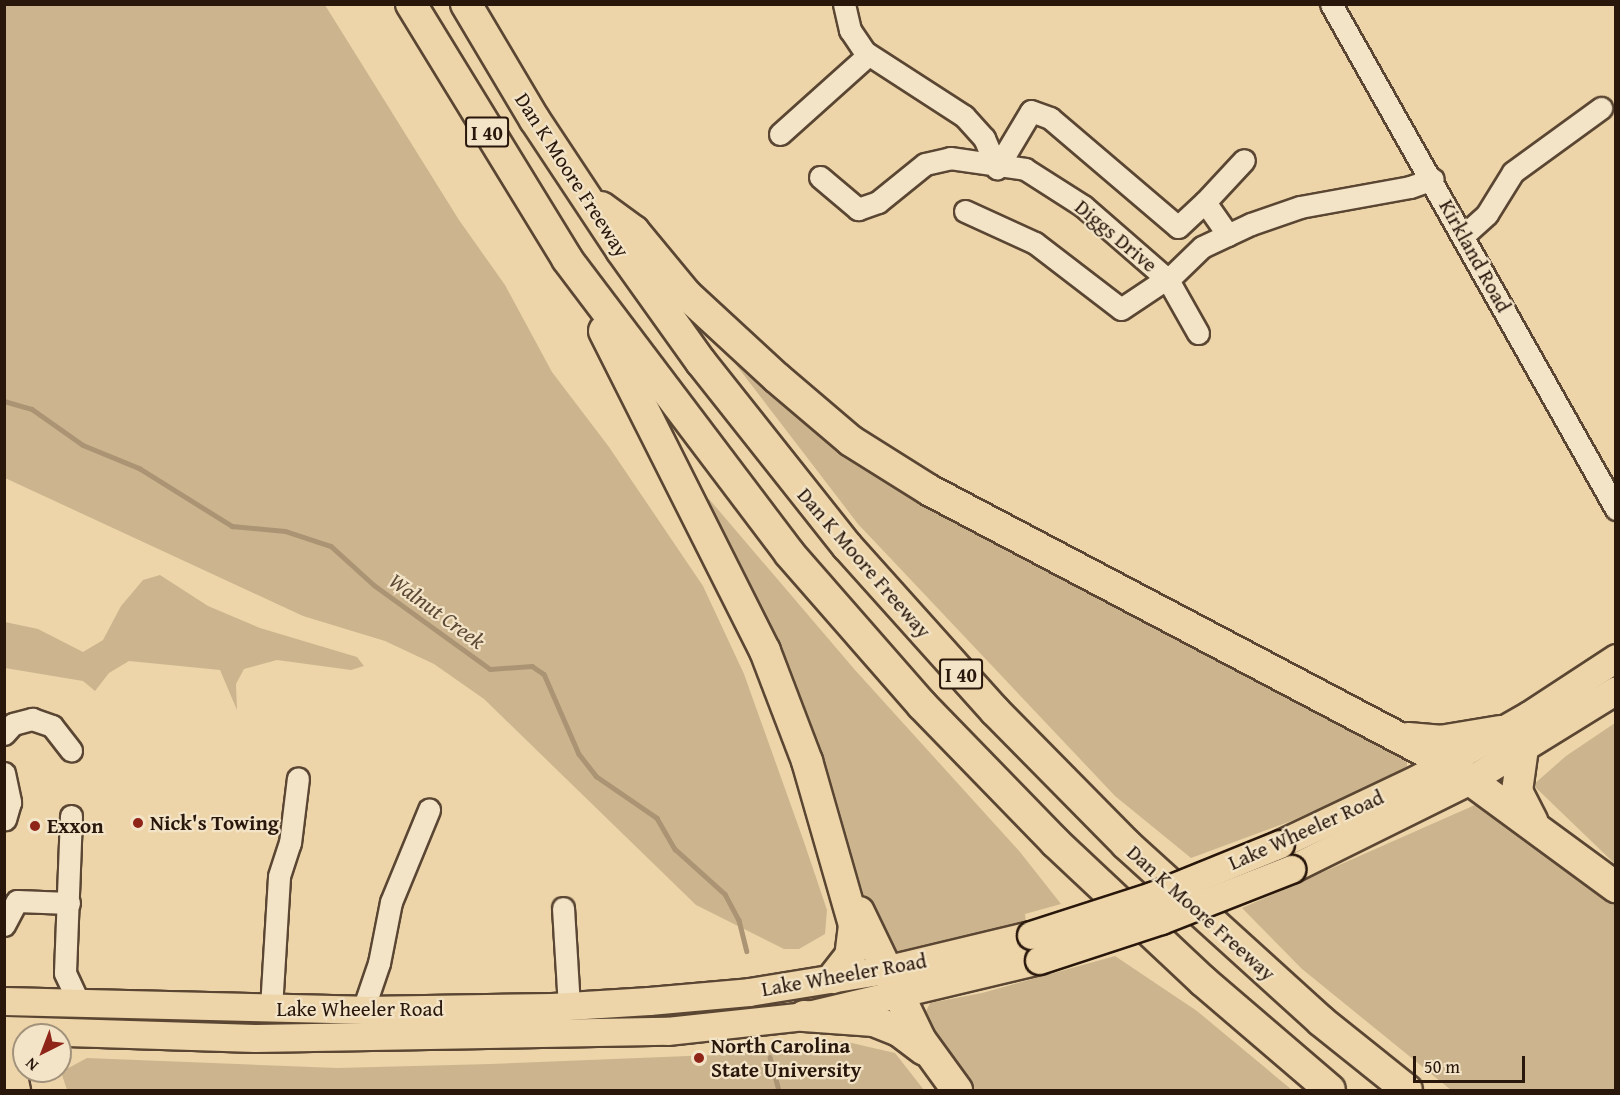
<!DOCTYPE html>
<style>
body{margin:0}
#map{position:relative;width:1620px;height:1095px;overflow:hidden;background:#edd5a9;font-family:"Gentium Book Plus",serif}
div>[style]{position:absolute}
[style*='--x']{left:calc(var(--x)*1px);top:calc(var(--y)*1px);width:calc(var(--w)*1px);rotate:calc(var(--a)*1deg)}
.green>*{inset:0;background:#ccb58e}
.stream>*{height:4.5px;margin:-2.25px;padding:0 2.25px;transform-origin:2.25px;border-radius:2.25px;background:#aa9474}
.roads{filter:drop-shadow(2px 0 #5a4633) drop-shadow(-2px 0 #5a4633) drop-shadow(0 2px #5a4633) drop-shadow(0 -2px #5a4633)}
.minor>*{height:21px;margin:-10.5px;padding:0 10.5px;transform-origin:10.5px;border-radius:10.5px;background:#f3e4c7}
.major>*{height:27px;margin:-13.5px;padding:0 13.5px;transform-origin:13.5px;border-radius:13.5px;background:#edd5a9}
.highway>*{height:30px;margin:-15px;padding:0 15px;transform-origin:15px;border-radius:15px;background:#edd5a9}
.bridges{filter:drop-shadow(2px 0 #29170c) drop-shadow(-2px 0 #29170c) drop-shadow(0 2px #29170c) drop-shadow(0 -2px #29170c)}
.major-bridge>*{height:27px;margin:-13.5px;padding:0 13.5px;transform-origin:13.5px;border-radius:13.5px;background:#edd5a9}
.dots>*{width:16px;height:16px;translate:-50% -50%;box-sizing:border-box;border:3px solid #f3e4c7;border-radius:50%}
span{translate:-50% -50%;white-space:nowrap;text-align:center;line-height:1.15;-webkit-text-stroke:4.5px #f3e4c7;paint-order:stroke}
.shield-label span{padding:2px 4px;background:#f3e4c7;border:2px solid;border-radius:4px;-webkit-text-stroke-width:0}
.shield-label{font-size:20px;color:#29170c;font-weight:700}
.street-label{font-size:21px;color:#29170c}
.poi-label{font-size:21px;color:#29170c;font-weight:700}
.left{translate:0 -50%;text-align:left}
.water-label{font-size:22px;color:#5d4936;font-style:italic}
.frame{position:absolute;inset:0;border:6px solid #29170c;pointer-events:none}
.north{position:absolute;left:12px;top:1023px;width:60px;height:60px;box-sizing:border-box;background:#f3e4c7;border:2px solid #a2927c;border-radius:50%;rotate:222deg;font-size:16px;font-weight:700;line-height:24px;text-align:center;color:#29170c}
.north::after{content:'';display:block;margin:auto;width:21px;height:27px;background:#8f2418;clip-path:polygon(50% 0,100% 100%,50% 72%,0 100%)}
.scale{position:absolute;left:1413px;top:1056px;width:112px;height:27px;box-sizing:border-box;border:3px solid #29170c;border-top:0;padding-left:8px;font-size:18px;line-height:21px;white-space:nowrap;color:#29170c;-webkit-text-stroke:4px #f3e4c7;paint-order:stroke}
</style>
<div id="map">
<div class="green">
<i style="clip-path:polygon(5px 4px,325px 5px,459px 220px,505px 285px,552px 372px,609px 447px,703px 586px,744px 674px,803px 839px,827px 910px,825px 934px,799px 949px,784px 949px,696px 905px,484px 699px,434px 664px,385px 641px,303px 616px,5px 478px)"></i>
<i style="clip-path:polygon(735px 353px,792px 402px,1407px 757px,1407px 769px,1291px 821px,1191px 858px,1115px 796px,858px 524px,730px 357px)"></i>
<i style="clip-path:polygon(709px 499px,855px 670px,1020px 852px,1061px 904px,1025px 914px,1026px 924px,895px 955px,870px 916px,832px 792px,795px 691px,705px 502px)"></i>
<i style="clip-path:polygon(160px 575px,208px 606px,260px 628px,357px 657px,364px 666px,351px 670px,277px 660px,244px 669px,236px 684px,237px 710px,220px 670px,129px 661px,109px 673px,95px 691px,83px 681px,5px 668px,5px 622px,38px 629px,83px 652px,103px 640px,121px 606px,143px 580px)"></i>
<i style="clip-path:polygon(1615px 723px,1615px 864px,1533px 785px,1566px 756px)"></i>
<i style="clip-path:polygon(1484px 801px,1615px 903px,1615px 1090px,1451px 1090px,1302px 969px,1242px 908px)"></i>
<i style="clip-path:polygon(1115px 956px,1197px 1011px,1292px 1090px,967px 1090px,921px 1022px,930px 1003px,982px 993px)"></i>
<i style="clip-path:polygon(843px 1041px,895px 1053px,924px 1090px,67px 1090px,61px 1072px,87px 1058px,337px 1068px,490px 1064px,737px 1054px)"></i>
</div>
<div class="stream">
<i style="--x:4;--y:401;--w:29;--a:16"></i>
<i style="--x:32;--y:409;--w:62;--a:35.2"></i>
<i style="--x:83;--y:445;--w:61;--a:22.3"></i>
<i style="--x:139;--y:468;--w:110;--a:31.9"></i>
<i style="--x:232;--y:526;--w:53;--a:5.4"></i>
<i style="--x:285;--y:531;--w:48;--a:18.1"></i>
<i style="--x:331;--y:546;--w:58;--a:42.2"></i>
<i style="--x:374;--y:585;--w:143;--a:35.9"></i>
<i style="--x:490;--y:669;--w:42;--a:-4.1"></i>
<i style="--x:532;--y:666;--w:14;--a:34"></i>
<i style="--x:544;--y:674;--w:87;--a:66.4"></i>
<i style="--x:579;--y:754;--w:28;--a:52"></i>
<i style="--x:596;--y:776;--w:74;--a:34.5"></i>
<i style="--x:657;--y:818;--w:36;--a:60"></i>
<i style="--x:675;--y:849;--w:67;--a:42"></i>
<i style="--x:725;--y:894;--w:30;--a:62"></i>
<i style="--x:739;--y:920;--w:32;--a:76"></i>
<i style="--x:770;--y:1057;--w:34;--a:75"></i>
</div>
<div class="roads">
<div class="minor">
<i style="--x:844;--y:4;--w:27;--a:77"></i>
<i style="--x:850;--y:30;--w:27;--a:56"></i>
<i style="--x:865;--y:52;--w:118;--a:32.9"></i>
<i style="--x:964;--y:116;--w:30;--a:48"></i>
<i style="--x:984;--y:138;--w:33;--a:67"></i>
<i style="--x:1331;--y:4;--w:580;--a:60.56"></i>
<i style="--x:780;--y:134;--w:118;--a:-41.9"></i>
<i style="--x:997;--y:168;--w:66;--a:-59.2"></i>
<i style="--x:1031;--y:111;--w:20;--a:20"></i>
<i style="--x:1050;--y:118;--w:168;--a:40.4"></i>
<i style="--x:1178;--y:227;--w:37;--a:-43"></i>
<i style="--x:820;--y:177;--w:50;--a:40.1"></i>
<i style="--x:858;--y:209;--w:21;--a:-19"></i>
<i style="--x:878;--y:202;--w:60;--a:-39"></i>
<i style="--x:925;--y:164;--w:26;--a:-13"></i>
<i style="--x:950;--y:158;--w:76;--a:8.3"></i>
<i style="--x:1025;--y:169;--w:69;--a:32.5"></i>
<i style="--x:1083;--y:206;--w:113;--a:41"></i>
<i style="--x:1168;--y:280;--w:47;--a:-44.1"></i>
<i style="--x:1202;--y:247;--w:54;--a:-25.1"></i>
<i style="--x:1251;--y:224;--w:52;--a:-19.1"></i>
<i style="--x:1300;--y:207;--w:112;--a:-10.3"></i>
<i style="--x:1410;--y:187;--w:24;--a:-19"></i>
<i style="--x:965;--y:211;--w:77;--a:24.6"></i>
<i style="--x:1035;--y:243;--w:108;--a:37.5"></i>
<i style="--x:1121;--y:309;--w:54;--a:-33.7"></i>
<i style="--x:1228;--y:235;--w:40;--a:-124.9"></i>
<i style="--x:1205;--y:202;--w:57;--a:-47.1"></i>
<i style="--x:1464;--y:235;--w:31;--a:-42"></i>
<i style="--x:1487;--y:214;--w:49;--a:-58.2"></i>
<i style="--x:1513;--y:172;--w:109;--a:-36"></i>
<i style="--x:1168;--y:280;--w:61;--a:60.5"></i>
<i style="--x:4;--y:734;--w:13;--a:-48"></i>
<i style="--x:13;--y:724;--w:20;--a:-15"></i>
<i style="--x:32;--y:719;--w:21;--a:19"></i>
<i style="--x:52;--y:726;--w:31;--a:52"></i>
<i style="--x:4;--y:773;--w:30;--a:78"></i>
<i style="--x:10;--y:802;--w:18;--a:106"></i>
<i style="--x:71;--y:816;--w:157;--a:92.2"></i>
<i style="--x:65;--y:973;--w:33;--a:65"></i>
<i style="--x:563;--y:908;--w:98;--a:86.5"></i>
<i style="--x:4;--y:925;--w:27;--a:-62"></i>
<i style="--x:17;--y:901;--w:52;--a:2.2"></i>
<i style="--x:271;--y:1008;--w:132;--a:-86.5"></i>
<i style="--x:279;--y:876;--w:35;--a:-72"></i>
<i style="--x:290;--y:843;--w:65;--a:-83"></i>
<i style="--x:363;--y:1010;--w:50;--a:-71.2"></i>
<i style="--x:379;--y:963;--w:62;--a:-78.9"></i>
<i style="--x:391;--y:902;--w:100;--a:-67.6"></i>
</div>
<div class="major">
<i style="--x:1280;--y:844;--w:152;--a:-25.4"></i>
<i style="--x:1417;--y:779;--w:129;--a:-29.7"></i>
<i style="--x:1529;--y:715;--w:104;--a:-33.2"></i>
<i style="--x:1291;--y:869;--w:202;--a:-26.4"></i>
<i style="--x:1472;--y:779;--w:169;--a:-31.7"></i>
<i style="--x:4;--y:1001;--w:359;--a:1.4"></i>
<i style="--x:363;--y:1010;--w:189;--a:-0.9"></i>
<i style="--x:552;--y:1007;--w:97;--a:-3.5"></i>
<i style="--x:649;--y:1001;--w:100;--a:-5.1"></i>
<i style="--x:749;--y:992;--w:138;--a:-9.2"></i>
<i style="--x:885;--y:970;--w:150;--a:-13.5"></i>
<i style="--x:4;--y:1030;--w:251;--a:1.8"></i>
<i style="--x:255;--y:1038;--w:412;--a:-1"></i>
<i style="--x:667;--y:1031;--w:138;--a:-6.2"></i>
<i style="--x:804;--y:1016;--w:242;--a:-13.4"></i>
<i style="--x:4;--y:1030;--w:61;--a:78.7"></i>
</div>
<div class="highway">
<i style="--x:411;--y:4;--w:299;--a:58.5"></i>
<i style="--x:567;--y:259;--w:368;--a:52.9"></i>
<i style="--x:789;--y:553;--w:202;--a:48.8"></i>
<i style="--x:922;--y:705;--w:191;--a:45.8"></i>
<i style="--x:1055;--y:842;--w:203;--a:43.2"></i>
<i style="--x:1203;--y:981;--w:167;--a:40.6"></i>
<i style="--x:466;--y:4;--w:135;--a:59.3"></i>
<i style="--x:535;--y:120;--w:156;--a:56.5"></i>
<i style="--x:621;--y:250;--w:138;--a:54.5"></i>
<i style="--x:701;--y:362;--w:235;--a:51.6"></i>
<i style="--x:847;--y:546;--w:222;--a:48.1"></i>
<i style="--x:995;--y:711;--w:187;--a:45.4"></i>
<i style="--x:1126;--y:844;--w:263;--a:42.2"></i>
<i style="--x:1321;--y:1021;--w:110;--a:38.7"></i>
<i style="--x:601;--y:207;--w:41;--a:36"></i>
<i style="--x:634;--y:231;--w:83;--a:50.4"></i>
<i style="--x:687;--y:295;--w:122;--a:42.7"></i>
<i style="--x:777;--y:378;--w:97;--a:40.4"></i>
<i style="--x:851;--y:441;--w:92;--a:32.1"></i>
<i style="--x:929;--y:490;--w:586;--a:27.79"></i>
<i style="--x:1447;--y:763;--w:210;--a:36.3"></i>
<i style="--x:604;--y:331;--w:358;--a:63.3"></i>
<i style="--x:765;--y:651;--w:118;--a:69.1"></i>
<i style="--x:807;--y:761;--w:171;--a:74"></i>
<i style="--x:854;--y:925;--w:31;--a:97"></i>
<i style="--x:850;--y:956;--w:28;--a:128"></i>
<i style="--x:1408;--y:738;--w:32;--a:5"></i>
<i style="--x:1440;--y:741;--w:61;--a:-9.5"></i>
<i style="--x:1523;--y:748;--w:43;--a:97.9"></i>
<i style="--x:1517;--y:791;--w:34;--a:63"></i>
<i style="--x:859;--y:912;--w:141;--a:64.3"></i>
<i style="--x:920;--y:1039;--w:63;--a:54"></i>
<i style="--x:804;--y:1016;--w:70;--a:4.1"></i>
<i style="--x:874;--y:1021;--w:27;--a:22"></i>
<i style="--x:899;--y:1031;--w:31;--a:37"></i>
</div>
</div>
<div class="bridges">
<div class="major-bridge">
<i style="--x:1031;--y:935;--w:127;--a:-17.9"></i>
<i style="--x:1152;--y:896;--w:138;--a:-22.1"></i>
<i style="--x:1039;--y:960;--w:128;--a:-18.2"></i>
<i style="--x:1161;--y:920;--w:140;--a:-21.4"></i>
</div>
</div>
<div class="dots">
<i style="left:138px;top:823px;background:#8f2418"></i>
<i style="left:35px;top:826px;background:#8f2418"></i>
<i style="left:699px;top:1058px;background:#8f2418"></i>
</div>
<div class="shield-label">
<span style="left:487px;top:132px">I 40</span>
<span style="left:961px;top:674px">I 40</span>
</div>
<div class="street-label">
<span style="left:572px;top:175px;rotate:57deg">Dan K Moore Freeway</span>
<span style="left:1116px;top:236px;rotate:40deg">Diggs Drive</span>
<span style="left:1475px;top:256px;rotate:61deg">Kirkland Road</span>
<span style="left:864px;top:563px;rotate:49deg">Dan K Moore Freeway</span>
<span style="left:1306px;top:830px;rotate:-24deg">Lake Wheeler Road</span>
<span style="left:1201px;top:913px;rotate:42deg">Dan K Moore Freeway</span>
<span style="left:844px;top:975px;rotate:-10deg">Lake Wheeler Road</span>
<span style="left:360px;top:1009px">Lake Wheeler Road</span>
</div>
<div class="poi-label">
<span class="left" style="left:150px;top:823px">Nick's Towing</span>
<span class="left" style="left:47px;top:826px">Exxon</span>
<span class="left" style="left:711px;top:1058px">North Carolina<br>State University</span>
</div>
<div class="water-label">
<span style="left:437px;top:611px;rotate:36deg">Walnut Creek</span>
</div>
<div class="frame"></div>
<div class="north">N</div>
<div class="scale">50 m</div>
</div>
